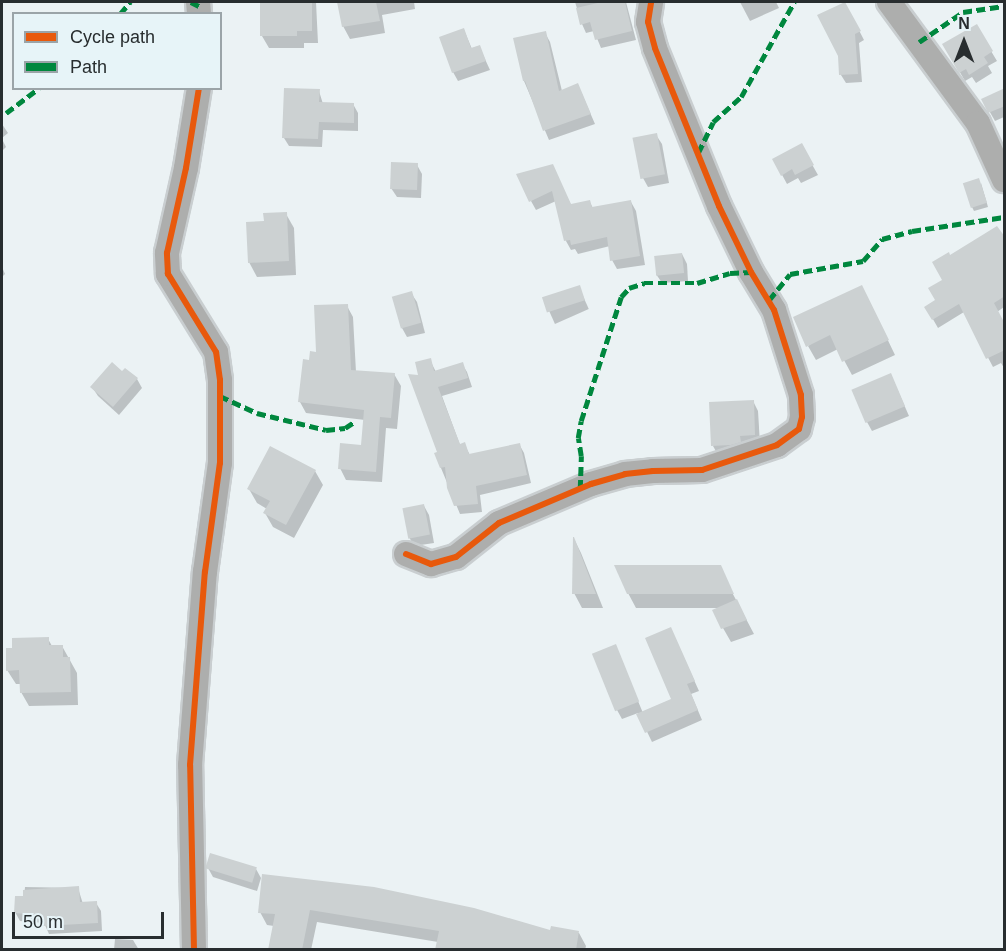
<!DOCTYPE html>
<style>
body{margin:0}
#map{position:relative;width:1006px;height:951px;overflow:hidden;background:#ebf2f4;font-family:Helvetica,sans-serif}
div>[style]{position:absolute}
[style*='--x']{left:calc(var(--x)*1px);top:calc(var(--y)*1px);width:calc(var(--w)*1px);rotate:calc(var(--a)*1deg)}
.shadow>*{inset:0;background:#0003;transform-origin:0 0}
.building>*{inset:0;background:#ccd1d2;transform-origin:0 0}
.roads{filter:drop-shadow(2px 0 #c9ced0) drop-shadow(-2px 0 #c9ced0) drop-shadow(0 2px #c9ced0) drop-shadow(0 -2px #c9ced0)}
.street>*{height:24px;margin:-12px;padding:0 12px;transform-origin:12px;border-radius:12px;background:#adaead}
.quiet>*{height:4.5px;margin-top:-2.25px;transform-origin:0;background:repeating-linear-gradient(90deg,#00873e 0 9px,transparent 0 13.5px)}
.cycleway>*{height:6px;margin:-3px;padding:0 3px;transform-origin:3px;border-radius:3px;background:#e8590c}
span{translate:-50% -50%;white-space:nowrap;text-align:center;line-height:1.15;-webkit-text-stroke:4.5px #e7f4f8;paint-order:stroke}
.frame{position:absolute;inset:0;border:3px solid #282d2f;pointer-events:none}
.legend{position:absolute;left:12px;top:12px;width:210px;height:78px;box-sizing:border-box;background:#e7f4f8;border:2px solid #9ba4a8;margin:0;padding:8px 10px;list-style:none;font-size:18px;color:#282d2f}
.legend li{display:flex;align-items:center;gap:12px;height:30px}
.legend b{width:30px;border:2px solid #9ba4a8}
.north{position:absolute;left:934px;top:12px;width:60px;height:60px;-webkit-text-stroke:4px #e7f4f8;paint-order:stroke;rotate:0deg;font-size:16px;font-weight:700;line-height:24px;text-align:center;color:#282d2f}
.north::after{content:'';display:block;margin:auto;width:21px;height:27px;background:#282d2f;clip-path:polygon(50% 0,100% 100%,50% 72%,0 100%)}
.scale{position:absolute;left:12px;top:912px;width:152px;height:27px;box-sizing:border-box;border:3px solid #282d2f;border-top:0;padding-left:8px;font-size:18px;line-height:21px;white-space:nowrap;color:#282d2f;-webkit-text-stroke:4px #e7f4f8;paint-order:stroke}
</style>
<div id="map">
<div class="shadow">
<i style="clip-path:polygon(261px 2px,316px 2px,318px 43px,304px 43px,304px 48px,269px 48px,262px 36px)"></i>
<i style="clip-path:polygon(339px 2px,414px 2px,415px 9px,382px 15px,385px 33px,350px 39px,343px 26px)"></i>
<i style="clip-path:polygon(575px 2px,626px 2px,636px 40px,601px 48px,594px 31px,586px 33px,582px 24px)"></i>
<i style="clip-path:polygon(740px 2px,776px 2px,779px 8px,750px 21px)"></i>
<i style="clip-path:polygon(849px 11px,864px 40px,859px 43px,862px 82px,846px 83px,841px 75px,839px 55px)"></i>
<i style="clip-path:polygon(976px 26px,997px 61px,988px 66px,992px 73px,976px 83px,972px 77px,965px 81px,944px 45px)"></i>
<i style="clip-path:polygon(464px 30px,472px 49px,479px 46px,490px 70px,458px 81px,453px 72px)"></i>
<i style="clip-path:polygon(545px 33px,550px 42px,562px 91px,582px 94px,595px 124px,549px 140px,524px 81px)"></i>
<i style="clip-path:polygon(319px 91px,323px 104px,353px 104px,358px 113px,358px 131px,323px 130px,322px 147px,289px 146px,284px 138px)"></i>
<i style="clip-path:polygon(1004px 96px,1004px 117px,995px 121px,983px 100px)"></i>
<i style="clip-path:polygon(2px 124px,8px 133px,2px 138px,2px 123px)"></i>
<i style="clip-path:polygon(656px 135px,662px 144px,669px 183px,648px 187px,643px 178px)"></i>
<i style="clip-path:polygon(2px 139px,6px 147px,2px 151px)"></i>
<i style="clip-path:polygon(801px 145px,818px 175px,801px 183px,798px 178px,787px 184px,774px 160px)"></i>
<i style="clip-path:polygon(417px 165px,422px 174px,421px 198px,397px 197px,391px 188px)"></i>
<i style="clip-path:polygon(552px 166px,571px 205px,589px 201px,593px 208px,631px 202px,636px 211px,645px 265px,617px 269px,612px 260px,610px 246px,578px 254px,575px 249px,571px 250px,566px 241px,556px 201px,536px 210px,531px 201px)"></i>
<i style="clip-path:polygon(981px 183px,988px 207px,974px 211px,972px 207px)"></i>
<i style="clip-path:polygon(286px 214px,294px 228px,296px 275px,257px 277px,249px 262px,265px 222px)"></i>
<i style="clip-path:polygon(682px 254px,687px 264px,688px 281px,662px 283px,656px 274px)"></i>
<i style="clip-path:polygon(1004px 255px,1004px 307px,997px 312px,1004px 326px,1004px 368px,1001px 363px,993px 367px,964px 312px,938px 328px,926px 307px,937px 301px,950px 257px)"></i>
<i style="clip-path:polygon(2px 267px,5px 274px,2px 277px)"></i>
<i style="left:579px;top:287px;width:24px;height:37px;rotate:66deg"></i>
<i style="clip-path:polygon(411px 293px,417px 302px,425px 333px,407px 337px,402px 328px,394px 297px)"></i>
<i style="clip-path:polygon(869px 301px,895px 355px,852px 375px,838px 349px,816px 360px,808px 346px)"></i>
<i style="clip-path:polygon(347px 306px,353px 317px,356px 372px,394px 374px,401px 386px,397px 429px,386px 428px,382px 482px,346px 480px,340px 468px,362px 446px,365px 420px,306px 413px,300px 402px,310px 362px)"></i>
<i style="clip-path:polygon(430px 360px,436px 372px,462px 364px,467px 372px,472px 387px,442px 396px,460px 445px,464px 444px,470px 455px,519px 444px,524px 453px,531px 483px,480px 495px,482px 512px,460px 514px,441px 468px,420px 376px)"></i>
<i style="clip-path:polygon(122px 373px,137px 379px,142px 388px,119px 415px,98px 396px,92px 387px)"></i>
<i style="clip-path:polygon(891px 375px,909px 416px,872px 431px,867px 422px)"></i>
<i style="clip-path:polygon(753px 401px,758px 411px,760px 444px,718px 455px,713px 446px)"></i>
<i style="clip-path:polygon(315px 471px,323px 485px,294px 538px,273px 527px,265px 513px,267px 509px,257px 503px,249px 489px)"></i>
<i style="clip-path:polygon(424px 506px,429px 515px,434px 543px,414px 546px,409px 537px,404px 509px)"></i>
<i style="clip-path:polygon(575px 541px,581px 553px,603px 608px,582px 608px,574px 593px)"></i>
<i style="clip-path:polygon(725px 579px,754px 634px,731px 642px,723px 628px,720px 608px,636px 608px,628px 593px)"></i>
<i style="clip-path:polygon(671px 629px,699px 691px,691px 694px,702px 720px,652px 742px,638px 713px,622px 719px,617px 710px,615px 646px,643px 713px,673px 700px)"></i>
<i style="clip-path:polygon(48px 639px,52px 646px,62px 646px,77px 673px,78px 705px,29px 706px,21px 692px,21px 684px,16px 684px,7px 670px)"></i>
<i style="clip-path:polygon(208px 868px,256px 869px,261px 878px,257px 891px,213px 877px)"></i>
<i style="clip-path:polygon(263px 876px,552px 931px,579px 933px,586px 946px,585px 950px,437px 950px,438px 942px,317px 922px,311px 950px,270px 950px,274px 926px,267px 925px,260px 912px)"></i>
<i style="clip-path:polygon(25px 887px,78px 888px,83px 904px,96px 903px,101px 911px,102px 931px,49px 934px,44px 923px,20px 921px,15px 912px,24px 898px)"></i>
<i style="clip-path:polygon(115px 939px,133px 940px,139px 950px,114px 950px)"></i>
</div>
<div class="building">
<i style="clip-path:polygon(260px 2px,312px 2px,312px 31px,297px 31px,297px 36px,260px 36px)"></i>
<i style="clip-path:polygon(337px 2px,376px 2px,380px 21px,342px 27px)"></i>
<i style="clip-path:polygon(602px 2px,625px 2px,632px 31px,595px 40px,590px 22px,580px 25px,576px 8px)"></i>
<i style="clip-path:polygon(845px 2px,861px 31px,855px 34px,858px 74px,839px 75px,838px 56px,817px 15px)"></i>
<i style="clip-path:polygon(977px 24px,993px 51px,984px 57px,988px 63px,969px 75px,966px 69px,959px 73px,942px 44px)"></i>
<i style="clip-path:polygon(464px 28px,471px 48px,480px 45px,486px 61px,452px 73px,439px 37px)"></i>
<i style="clip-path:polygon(546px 31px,559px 91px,578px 83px,591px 114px,543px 131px,525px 81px,523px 81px,513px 38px)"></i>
<i style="clip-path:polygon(284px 88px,320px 89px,319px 102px,354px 103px,354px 123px,319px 122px,318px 139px,282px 138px)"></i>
<i style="clip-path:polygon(1005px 88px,1005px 106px,988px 113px,981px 99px)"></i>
<i style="left:657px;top:133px;width:42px;height:25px;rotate:79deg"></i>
<i style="clip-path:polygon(802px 143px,814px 165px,795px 175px,792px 169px,781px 176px,772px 159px)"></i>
<i style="left:391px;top:162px;width:27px;height:27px;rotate:2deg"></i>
<i style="clip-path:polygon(553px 164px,571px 204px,590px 200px,592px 207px,631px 200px,640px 256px,610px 261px,607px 237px,571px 245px,570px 240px,564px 241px,552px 191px,529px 202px,516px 174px)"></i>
<i style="left:979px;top:178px;width:26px;height:17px;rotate:72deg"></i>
<i style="clip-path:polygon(287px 212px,289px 261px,248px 263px,246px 222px,264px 221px,263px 213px)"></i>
<i style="clip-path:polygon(997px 226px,1005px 237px,1005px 296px,994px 303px,1005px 324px,1005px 350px,986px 359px,959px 304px,932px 320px,924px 307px,935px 300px,928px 288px,942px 280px,932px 262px,949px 252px,950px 255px)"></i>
<i style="left:682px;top:253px;width:20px;height:28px;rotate:84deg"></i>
<i style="left:580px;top:285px;width:16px;height:40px;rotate:72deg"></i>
<i style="clip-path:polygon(862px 285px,889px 340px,842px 362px,830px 335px,806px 347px,793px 317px)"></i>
<i style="left:412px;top:291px;width:33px;height:21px;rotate:74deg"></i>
<i style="clip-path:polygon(348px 304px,351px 370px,395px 373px,391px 418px,380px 417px,376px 472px,338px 469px,340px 443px,361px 445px,364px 410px,298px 402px,303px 359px,309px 360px,310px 351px,316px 352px,314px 305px)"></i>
<i style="clip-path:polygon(431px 358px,434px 371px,463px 362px,468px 378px,438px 387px,460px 444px,465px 442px,469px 454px,520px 443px,527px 475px,476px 486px,478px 504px,454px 506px,447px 488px,445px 467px,440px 468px,434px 453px,437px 452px,408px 374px,418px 375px,415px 362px)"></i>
<i style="clip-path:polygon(112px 362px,122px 371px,125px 368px,138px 378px,113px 407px,90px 387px)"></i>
<i style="left:891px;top:373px;width:36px;height:43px;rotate:67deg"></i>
<i style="clip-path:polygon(754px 400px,755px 435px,740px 436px,741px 442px,731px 445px,711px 446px,709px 402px)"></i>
<i style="clip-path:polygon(270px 446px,316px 470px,286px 525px,263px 513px,270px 501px,247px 489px)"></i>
<i style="left:424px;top:504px;width:31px;height:22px;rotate:79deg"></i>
<i style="clip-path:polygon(573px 537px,574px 537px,596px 594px,572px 594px)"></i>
<i style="clip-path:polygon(614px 565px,721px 565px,734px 594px,627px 594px)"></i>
<i style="clip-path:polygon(737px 599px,747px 620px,721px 629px,712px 610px)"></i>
<i style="clip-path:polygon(671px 627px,695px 681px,687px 684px,698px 710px,645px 733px,636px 714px,671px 699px,645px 638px)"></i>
<i style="clip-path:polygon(49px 637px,49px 645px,63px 645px,63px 657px,70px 657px,71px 692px,20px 693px,19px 670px,6px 671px,6px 648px,12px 648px,12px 638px)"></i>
<i style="left:616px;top:644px;width:62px;height:26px;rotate:68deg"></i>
<i style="left:210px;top:853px;width:49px;height:16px;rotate:17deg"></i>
<i style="clip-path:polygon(262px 874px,374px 887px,474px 908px,550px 930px,551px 926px,579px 931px,576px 950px,435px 950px,439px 931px,310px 910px,302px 950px,268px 950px,275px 914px,258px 913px)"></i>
<i style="clip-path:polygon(79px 886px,80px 902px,97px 901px,98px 923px,43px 926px,42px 915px,14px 913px,15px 896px,23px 896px,23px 890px)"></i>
</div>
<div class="roads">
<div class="street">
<i style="--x:198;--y:2;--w:12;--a:85"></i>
<i style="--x:889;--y:2;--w:150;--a:53.7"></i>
<i style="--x:978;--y:123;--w:63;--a:65.5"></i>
<i style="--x:406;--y:554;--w:27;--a:22"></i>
<i style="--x:431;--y:564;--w:26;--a:-16"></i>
<i style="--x:456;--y:557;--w:55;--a:-38.3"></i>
<i style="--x:499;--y:523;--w:100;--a:-23"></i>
<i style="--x:591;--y:484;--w:35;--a:-16"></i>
<i style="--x:625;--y:474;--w:28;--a:-6"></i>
<i style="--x:653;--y:471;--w:49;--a:-1.2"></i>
<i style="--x:702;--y:470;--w:79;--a:-18.4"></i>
<i style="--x:777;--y:445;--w:27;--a:-36"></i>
<i style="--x:799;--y:429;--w:12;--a:-76"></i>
<i style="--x:802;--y:417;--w:22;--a:-93"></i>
<i style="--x:801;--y:395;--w:89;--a:-107.6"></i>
<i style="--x:774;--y:310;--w:44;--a:-121.2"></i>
<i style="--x:751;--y:272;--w:73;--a:-115.9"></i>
<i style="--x:719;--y:206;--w:170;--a:-112.1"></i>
<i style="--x:655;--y:48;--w:27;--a:-105"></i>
<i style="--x:648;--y:22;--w:20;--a:-81"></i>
<i style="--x:194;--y:950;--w:185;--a:-91.2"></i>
<i style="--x:190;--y:765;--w:194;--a:-85.6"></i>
<i style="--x:205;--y:572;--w:110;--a:-82.2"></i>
<i style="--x:220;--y:463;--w:83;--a:-90"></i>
<i style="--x:220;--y:380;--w:28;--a:-98"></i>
<i style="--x:216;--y:352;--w:92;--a:-121.6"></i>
<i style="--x:168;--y:274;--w:21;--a:-93"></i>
<i style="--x:167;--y:253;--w:87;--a:-77.4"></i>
<i style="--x:186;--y:168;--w:81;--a:-80.8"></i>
</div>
</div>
<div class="quiet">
<i style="--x:191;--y:2;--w:9;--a:27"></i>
<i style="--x:120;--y:14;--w:16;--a:-50"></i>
<i style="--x:919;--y:42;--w:53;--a:-34.3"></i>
<i style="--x:963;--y:12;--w:41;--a:-8.3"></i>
<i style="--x:6;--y:113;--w:41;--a:-37.1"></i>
<i style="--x:698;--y:153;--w:34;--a:-64"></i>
<i style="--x:713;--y:122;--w:38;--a:-42"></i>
<i style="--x:741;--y:97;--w:109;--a:-60.8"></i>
<i style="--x:769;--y:300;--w:33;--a:-51"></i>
<i style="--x:790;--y:274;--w:74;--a:-10.1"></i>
<i style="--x:863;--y:261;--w:29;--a:-49"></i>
<i style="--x:882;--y:239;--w:31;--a:-15"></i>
<i style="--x:912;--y:231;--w:93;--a:-8.7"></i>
<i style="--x:220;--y:396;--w:41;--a:24.7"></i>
<i style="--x:257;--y:413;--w:71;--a:13.8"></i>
<i style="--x:326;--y:430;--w:19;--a:-6"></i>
<i style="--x:345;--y:428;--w:11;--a:-34"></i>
<i style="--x:580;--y:489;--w:33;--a:-88"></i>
<i style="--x:581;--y:456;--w:18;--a:-99"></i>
<i style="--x:578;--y:438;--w:17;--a:-80"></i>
<i style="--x:581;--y:421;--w:130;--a:-72.1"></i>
<i style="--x:621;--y:297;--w:12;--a:-48"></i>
<i style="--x:629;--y:288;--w:16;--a:-18"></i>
<i style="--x:644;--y:283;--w:53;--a:0"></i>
<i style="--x:697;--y:283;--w:34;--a:-17"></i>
<i style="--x:730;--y:273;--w:21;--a:-3"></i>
</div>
<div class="cycleway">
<i style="--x:406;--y:554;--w:27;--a:22"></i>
<i style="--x:431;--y:564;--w:26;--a:-16"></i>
<i style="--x:456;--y:557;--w:55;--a:-38.3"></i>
<i style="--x:499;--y:523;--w:100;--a:-23"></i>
<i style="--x:591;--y:484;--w:35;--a:-16"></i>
<i style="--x:625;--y:474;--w:28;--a:-6"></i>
<i style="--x:653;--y:471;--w:49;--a:-1.2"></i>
<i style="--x:702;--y:470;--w:79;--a:-18.4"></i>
<i style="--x:777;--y:445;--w:27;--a:-36"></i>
<i style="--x:799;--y:429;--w:12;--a:-76"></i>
<i style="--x:802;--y:417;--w:22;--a:-93"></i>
<i style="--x:801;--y:395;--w:89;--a:-107.6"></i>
<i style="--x:774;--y:310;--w:44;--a:-121.2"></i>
<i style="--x:751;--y:272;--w:73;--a:-115.9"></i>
<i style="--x:719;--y:206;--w:170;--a:-112.1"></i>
<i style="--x:655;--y:48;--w:27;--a:-105"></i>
<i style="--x:648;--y:22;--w:20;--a:-81"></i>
<i style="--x:194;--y:950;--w:185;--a:-91.2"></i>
<i style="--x:190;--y:765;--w:194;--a:-85.6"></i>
<i style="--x:205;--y:572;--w:110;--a:-82.2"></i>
<i style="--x:220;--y:463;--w:83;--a:-90"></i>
<i style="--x:220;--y:380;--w:28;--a:-98"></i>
<i style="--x:216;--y:352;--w:92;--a:-121.6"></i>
<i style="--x:168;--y:274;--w:21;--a:-93"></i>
<i style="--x:167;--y:253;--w:87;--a:-77.4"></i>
<i style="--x:186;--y:168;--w:81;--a:-80.8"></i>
</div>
<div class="frame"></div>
<ul class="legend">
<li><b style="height:8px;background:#e8590c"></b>Cycle path</li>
<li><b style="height:8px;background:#00873e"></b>Path</li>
</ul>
<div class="north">N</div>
<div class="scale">50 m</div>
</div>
